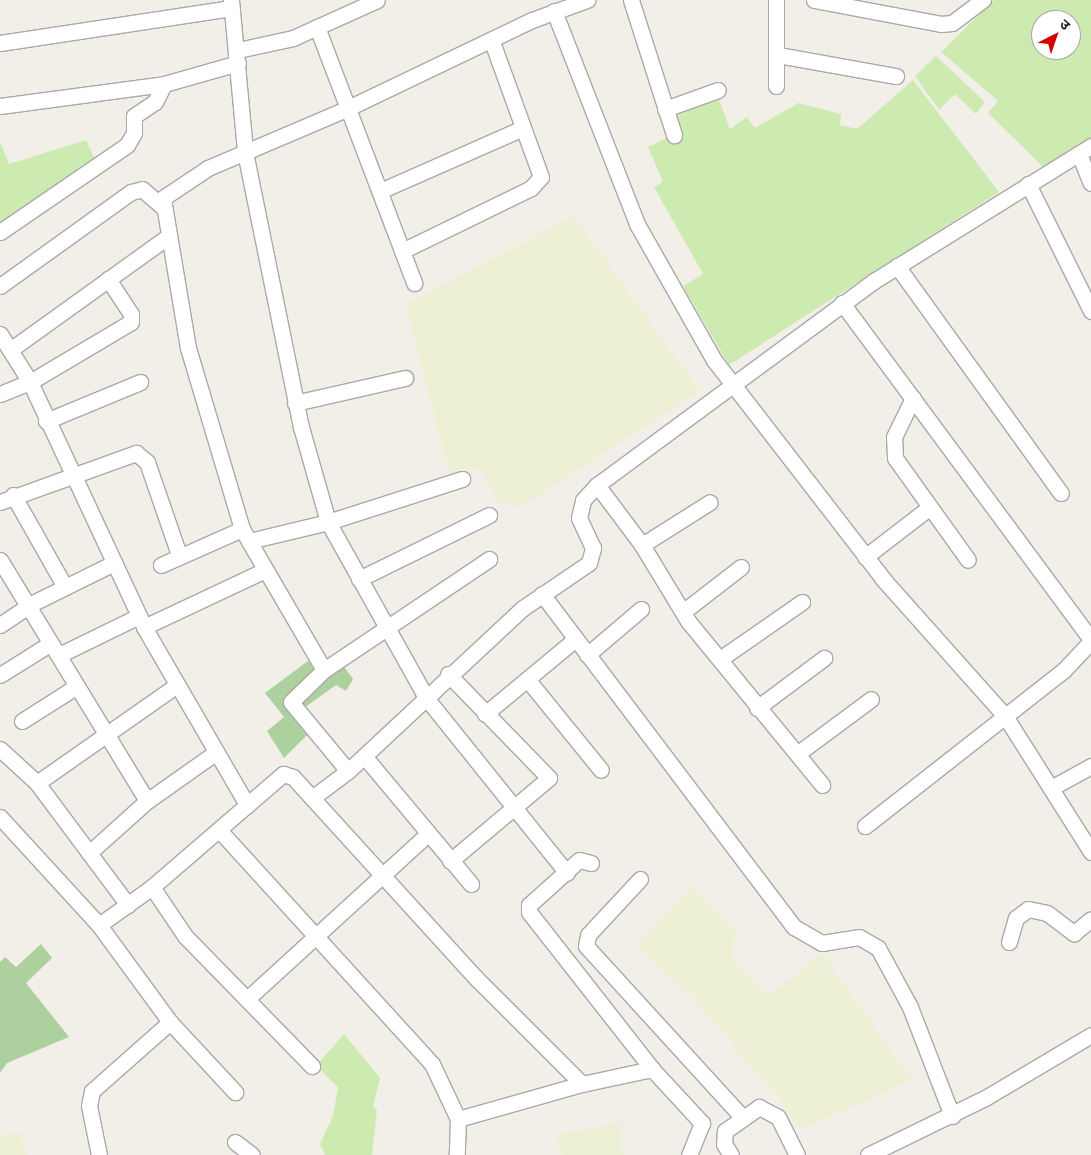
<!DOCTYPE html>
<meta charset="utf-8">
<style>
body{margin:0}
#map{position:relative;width:1091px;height:1155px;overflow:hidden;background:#f2efe9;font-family:Barlow,"Noto Sans Devanagari",sans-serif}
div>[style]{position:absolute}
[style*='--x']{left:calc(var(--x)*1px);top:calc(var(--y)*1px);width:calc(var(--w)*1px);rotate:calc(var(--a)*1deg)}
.farmland>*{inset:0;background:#eef0d5}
.grass>*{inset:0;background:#cdebb0}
.forest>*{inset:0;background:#add19e}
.roads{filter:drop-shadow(1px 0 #a9a9a9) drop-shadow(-1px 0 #a9a9a9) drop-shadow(0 1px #a9a9a9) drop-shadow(0 -1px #a9a9a9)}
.street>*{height:15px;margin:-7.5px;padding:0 7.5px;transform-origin:7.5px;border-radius:7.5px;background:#fff}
span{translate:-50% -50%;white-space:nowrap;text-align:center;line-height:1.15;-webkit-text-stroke:4px #fff;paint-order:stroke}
.north{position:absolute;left:1031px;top:10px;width:50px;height:50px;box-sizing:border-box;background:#fff;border:1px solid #a7a7a7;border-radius:50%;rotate:41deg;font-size:14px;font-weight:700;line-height:20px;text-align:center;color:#222}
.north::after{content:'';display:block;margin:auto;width:18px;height:22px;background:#d40000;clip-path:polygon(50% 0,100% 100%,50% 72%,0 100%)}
</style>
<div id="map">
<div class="farmland">
<i style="clip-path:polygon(574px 216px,700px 391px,520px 507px,498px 502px,480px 467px,450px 474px,405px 305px)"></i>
<i style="clip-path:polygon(692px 886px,737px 931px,732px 957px,769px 996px,822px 953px,913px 1080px,800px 1130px,774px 1093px,693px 998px,636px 946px)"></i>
<i style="clip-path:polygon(621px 1122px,623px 1155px,561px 1155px,556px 1135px)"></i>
<i style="clip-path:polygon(21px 1131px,27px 1155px,0 1155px,0 1136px)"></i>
</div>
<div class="grass">
<i style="clip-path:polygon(evenodd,994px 0,1091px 0,1091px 138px,1044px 168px,988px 113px,998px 101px,941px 52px,994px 0,1041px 20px,1071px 20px,1071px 50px,1041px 50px,1041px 20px)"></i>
<i style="clip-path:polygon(936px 56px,985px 102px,976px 114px,955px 94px,939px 110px,915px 76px)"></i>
<i style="clip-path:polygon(913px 80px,999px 192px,729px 365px,683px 286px,703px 274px,654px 187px,663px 182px,648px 147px,680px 131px,673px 114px,718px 97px,730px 129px,747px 117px,755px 128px,798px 103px,841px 114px,840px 125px,857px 129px)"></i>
<i style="clip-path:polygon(86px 140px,96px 161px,0 224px,0 142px,9px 164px)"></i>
<i style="clip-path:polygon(344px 1034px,380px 1078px,373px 1107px,377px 1110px,372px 1155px,325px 1155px,320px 1144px,333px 1116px,338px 1087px,316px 1066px)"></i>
</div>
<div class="forest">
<i style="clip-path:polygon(308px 661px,321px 678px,342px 664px,353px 679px,346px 691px,336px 685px,304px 708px,298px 723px,307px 735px,284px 758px,267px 731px,284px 717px,265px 693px)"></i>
<i style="clip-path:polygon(41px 944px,52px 958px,26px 983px,69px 1037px,7px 1063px,0 1073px,0 962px,5px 957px,16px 967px)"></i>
</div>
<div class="roads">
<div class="street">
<i style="--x:231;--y:0;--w:153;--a:84.7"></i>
<i style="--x:245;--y:152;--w:281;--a:78.5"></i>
<i style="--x:301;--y:427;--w:99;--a:74.1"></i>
<i style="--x:328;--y:522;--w:203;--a:60.8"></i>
<i style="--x:427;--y:699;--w:223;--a:51.2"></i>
<i style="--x:631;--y:0;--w:142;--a:72.3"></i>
<i style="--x:814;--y:0;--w:129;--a:10.7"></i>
<i style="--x:941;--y:24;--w:11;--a:-5"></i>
<i style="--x:952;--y:23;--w:39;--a:-37"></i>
<i style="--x:554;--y:11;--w:229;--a:68.7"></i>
<i style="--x:637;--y:224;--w:156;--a:60.5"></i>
<i style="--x:714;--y:360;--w:277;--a:52.3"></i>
<i style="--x:883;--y:579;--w:183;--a:48.3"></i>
<i style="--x:1005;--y:716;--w:161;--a:57.7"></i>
<i style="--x:317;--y:27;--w:274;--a:69.2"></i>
<i style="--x:0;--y:43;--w:234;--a:-8.6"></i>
<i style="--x:238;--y:50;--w:56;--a:-12.3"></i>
<i style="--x:293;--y:38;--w:92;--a:-24.3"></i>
<i style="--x:778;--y:55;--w:120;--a:10.1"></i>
<i style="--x:776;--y:86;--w:86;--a:-90"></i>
<i style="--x:0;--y:106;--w:165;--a:-7.6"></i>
<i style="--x:164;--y:84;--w:77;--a:-15.8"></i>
<i style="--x:665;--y:109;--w:56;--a:-19.7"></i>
<i style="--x:1079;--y:154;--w:31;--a:68"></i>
<i style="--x:1028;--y:184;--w:142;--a:63.6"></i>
<i style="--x:380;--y:191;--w:156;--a:-23.8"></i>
<i style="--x:0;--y:232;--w:154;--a:-34.4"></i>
<i style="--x:127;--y:145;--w:14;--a:-60"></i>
<i style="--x:134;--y:133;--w:17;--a:-90"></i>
<i style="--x:134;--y:116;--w:25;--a:-34"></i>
<i style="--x:155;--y:102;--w:20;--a:-63"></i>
<i style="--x:402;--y:251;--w:144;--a:-26"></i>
<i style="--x:531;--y:188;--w:15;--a:-48"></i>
<i style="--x:541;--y:177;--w:144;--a:-109.9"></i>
<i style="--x:897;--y:266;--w:280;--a:54.2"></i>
<i style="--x:0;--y:286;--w:161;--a:-35.7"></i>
<i style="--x:131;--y:192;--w:11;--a:-15"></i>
<i style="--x:142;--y:189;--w:28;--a:41"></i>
<i style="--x:842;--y:303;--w:418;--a:53.5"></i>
<i style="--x:0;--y:334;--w:57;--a:58"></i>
<i style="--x:30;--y:382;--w:270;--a:65"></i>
<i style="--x:144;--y:627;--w:206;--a:59.9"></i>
<i style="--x:247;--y:805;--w:48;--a:-40.7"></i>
<i style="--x:283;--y:774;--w:10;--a:17"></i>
<i style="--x:293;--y:777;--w:272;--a:47.7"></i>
<i style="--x:476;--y:978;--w:150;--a:45"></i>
<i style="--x:582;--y:1084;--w:72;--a:-12.1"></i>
<i style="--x:652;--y:1069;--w:74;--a:47.2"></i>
<i style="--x:702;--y:1123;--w:35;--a:112"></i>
<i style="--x:10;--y:350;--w:193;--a:-35.7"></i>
<i style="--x:0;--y:394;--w:32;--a:-22"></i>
<i style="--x:30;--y:382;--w:117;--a:-30.7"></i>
<i style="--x:131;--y:322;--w:8;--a:-90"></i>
<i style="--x:131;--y:314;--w:42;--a:-123.3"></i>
<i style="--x:913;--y:398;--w:43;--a:116"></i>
<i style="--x:894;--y:437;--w:21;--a:87"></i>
<i style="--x:895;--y:458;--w:125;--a:54.4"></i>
<i style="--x:295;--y:403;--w:113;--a:-12.8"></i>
<i style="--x:46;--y:421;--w:102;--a:-22.5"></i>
<i style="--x:597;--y:485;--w:75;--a:53.1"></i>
<i style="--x:642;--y:545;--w:89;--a:58.8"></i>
<i style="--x:688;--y:621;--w:212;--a:50.7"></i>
<i style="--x:13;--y:495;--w:106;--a:60.5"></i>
<i style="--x:0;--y:502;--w:145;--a:-19.8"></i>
<i style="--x:136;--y:453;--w:14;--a:39"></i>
<i style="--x:147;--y:462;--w:98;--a:71"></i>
<i style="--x:249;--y:541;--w:81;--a:-13.5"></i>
<i style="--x:328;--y:522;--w:141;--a:-17.8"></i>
<i style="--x:642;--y:545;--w:80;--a:-32.3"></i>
<i style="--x:865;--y:557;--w:82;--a:-37.6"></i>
<i style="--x:0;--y:560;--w:282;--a:58.6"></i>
<i style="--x:161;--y:565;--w:89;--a:-24"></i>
<i style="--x:359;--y:579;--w:145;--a:-26.2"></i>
<i style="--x:542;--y:594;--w:418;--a:52.9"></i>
<i style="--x:794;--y:927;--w:32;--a:30"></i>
<i style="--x:822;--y:943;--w:37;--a:-9"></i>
<i style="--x:859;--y:937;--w:22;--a:30"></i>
<i style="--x:878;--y:948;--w:67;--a:61.5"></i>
<i style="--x:910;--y:1007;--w:117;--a:68.9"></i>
<i style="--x:684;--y:611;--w:72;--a:-37.7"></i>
<i style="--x:0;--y:625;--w:37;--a:-34"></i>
<i style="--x:31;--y:604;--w:93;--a:-26.3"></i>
<i style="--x:144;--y:627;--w:134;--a:-25.2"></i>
<i style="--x:59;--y:655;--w:89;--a:-26"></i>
<i style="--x:587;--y:655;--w:71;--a:-40.4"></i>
<i style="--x:720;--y:659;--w:100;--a:-34.8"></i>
<i style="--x:324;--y:670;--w:163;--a:-120.2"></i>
<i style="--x:242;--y:529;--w:189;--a:-106.6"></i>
<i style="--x:188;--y:348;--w:152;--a:-99.5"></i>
<i style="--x:163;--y:198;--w:54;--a:-33.7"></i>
<i style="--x:208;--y:168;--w:150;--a:-23.1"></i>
<i style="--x:346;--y:109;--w:206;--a:-25.6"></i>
<i style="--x:532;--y:20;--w:59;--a:-20"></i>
<i style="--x:448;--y:674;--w:145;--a:45.8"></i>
<i style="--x:549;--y:778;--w:129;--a:140"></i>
<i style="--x:0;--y:675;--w:60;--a:-32.1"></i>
<i style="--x:527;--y:679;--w:117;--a:50.9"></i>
<i style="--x:757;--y:708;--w:84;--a:-36.7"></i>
<i style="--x:485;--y:714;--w:116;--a:-39.7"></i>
<i style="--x:22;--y:721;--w:65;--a:-32.5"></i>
<i style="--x:0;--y:749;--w:50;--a:42.6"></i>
<i style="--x:37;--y:783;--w:152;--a:53.3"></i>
<i style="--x:797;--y:754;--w:92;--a:-36.6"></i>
<i style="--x:364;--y:756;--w:167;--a:50.1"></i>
<i style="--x:348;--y:771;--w:89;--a:-129.6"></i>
<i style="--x:291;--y:702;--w:46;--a:-44.1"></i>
<i style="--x:324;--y:670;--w:199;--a:-33.9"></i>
<i style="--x:37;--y:783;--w:171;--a:-35"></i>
<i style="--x:1051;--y:788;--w:46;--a:-28.8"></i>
<i style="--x:312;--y:798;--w:45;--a:-36.9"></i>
<i style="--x:348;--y:771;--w:239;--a:-43"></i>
<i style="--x:523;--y:608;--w:80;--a:-34.3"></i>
<i style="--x:589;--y:563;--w:16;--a:-75"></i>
<i style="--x:593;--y:548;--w:33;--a:-115"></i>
<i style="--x:579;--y:518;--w:18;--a:-77"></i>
<i style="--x:583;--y:500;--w:21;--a:-47"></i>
<i style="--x:597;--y:485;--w:344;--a:-36.4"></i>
<i style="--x:874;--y:281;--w:256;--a:-31.9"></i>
<i style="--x:0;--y:817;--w:147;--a:47.5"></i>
<i style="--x:99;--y:925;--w:120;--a:53.8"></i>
<i style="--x:170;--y:1022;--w:96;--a:47.1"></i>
<i style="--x:865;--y:826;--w:253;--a:-38.1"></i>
<i style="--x:1064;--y:670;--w:40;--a:-47"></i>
<i style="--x:220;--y:831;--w:315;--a:47.7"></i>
<i style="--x:432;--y:1064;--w:61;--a:64.7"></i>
<i style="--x:458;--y:1119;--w:36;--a:92"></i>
<i style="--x:89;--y:853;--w:78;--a:-41.9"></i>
<i style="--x:147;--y:801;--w:83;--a:-35.2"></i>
<i style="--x:591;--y:863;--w:12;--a:-166"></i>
<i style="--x:579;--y:860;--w:67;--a:138"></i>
<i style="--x:529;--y:905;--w:7;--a:90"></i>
<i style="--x:529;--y:912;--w:199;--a:51.9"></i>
<i style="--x:640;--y:879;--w:76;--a:132.9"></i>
<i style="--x:588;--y:935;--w:11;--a:100"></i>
<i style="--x:586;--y:946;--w:230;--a:47.6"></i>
<i style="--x:152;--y:887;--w:59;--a:56"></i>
<i style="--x:185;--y:936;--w:182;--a:45.7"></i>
<i style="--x:99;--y:925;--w:65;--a:-35.6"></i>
<i style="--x:152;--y:887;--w:125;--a:-40.8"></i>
<i style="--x:1009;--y:942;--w:25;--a:-74"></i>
<i style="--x:1016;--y:918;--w:15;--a:-37"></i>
<i style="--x:1028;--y:909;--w:19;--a:12"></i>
<i style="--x:1047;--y:913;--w:34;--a:37"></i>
<i style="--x:1074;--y:933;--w:22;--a:-39"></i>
<i style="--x:247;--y:999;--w:245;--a:-42.4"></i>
<i style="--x:458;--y:1119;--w:129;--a:-15.8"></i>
<i style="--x:235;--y:1142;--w:21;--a:37"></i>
<i style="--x:99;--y:1155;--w:50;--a:-101.5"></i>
<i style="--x:89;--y:1106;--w:15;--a:-79"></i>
<i style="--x:92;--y:1091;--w:104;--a:-41.5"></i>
<i style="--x:731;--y:1155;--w:13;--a:-122"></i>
<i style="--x:724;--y:1144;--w:13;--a:-86"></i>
<i style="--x:725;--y:1131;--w:42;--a:-35.2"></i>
<i style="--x:759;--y:1107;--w:21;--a:28"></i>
<i style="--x:778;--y:1117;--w:42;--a:63.4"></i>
<i style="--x:868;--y:1155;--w:130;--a:-26"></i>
<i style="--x:985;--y:1098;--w:123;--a:-30.7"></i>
</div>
</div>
<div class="north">उ</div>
</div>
